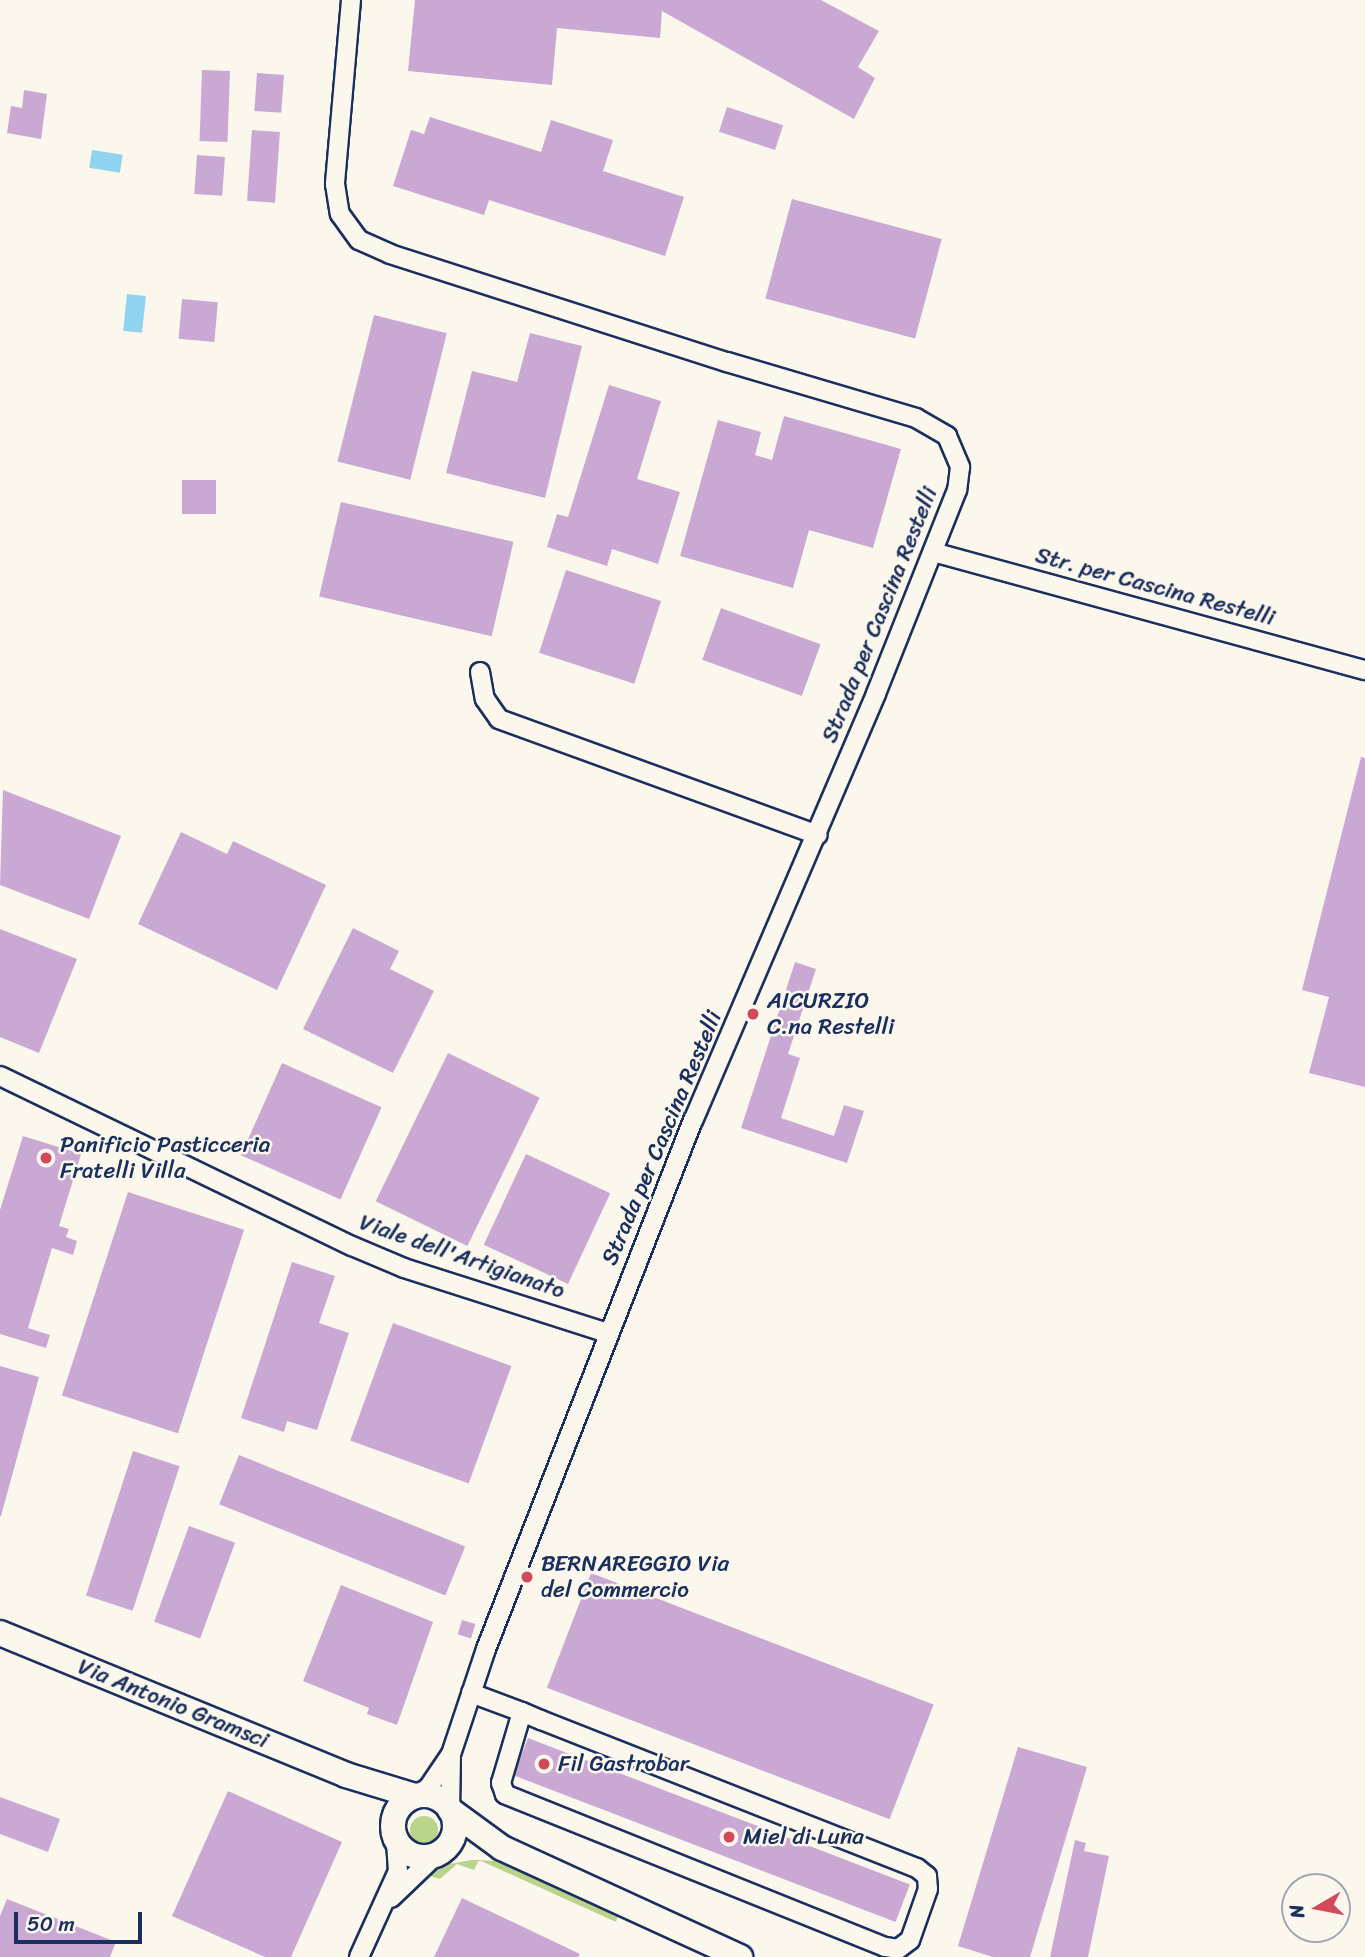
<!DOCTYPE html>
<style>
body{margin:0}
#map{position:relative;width:1365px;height:1957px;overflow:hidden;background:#fbf7ec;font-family:Sriracha,sans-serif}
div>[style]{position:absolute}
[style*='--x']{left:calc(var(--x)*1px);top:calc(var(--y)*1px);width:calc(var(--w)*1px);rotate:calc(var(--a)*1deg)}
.green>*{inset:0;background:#bad48b}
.round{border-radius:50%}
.water>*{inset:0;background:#8fd3f0;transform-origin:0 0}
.building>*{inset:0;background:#c9a9d4;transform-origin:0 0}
.roads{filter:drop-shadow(2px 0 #1b2f5e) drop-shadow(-2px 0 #1b2f5e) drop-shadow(0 2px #1b2f5e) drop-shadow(0 -2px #1b2f5e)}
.street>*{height:18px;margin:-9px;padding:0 9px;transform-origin:9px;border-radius:9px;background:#fbf7ec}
.secondary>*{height:24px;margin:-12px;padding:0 12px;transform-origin:12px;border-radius:12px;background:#fbf7ec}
.secondary>.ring{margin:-12px;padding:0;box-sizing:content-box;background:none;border:24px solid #fbf7ec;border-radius:50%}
.dots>*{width:19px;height:19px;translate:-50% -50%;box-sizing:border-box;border:4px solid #fbf7ec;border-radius:50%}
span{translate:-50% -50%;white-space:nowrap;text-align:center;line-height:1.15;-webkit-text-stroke:5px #fbf7ec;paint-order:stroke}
.street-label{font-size:23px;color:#1b2f5e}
.poi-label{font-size:23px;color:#1b2f5e}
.left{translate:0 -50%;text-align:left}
.north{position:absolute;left:1281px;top:1873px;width:70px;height:70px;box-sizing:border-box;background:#fbf7ec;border:2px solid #a1a7b3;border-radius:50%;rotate:260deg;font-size:19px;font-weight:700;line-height:28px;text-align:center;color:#1b2f5e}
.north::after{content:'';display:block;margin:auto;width:24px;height:32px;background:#d1495b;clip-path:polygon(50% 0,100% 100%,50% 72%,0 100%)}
.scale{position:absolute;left:14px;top:1912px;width:128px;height:32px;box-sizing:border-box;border:4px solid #1b2f5e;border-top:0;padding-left:9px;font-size:21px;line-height:24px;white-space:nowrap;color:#1b2f5e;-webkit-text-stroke:5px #fbf7ec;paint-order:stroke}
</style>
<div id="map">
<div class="green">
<i class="round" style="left:410px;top:1816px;width:28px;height:28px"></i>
<i style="clip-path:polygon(472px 1860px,478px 1860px,495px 1861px,520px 1866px,618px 1915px,616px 1922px,479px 1860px,474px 1870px,457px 1864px,440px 1879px,427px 1875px,449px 1864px)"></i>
</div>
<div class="water">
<i style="left:92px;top:150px;width:31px;height:18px;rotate:9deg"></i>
<i style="left:127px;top:294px;width:19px;height:37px;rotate:6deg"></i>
</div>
<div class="building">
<i style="clip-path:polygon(415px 0,821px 0,879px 31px,858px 67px,875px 78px,854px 119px,662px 11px,660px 38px,557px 28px,552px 85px,408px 71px)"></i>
<i style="left:202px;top:70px;width:28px;height:71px;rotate:2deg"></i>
<i style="left:257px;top:73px;width:27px;height:38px;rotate:4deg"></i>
<i style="clip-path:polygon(24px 90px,47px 94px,41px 139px,7px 133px,11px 106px,22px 108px)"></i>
<i style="left:727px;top:107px;width:59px;height:26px;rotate:18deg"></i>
<i style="clip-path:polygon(430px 117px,541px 152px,551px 120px,613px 140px,603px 171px,684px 197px,665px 256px,489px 200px,484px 215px,393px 186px,411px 130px,424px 134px)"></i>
<i style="left:252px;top:130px;width:28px;height:71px;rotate:4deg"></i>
<i style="left:197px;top:155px;width:28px;height:39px;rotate:4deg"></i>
<i style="left:792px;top:199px;width:155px;height:103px;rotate:15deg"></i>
<i style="left:182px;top:299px;width:36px;height:40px;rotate:5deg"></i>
<i style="left:374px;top:315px;width:75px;height:151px;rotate:14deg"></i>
<i style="clip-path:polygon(530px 333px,582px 346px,545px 498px,446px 473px,472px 371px,517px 382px)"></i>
<i style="clip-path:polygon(609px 385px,661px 401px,637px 479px,680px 492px,658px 564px,612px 549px,607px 566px,547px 547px,557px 514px,568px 517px)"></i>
<i style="clip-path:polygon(784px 416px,901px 449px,873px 548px,809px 530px,793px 588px,680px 556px,718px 420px,761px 432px,755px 455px,772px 460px)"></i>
<i style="left:182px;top:480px;width:34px;height:34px"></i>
<i style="left:341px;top:502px;width:177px;height:97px;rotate:13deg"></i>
<i style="left:566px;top:570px;width:100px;height:87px;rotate:18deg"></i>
<i style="left:721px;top:608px;width:106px;height:55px;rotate:20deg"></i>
<i style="clip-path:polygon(1361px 757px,1365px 758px,1365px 1087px,1309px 1073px,1329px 997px,1302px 990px)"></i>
<i style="clip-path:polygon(3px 790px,121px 836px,89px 919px,0 885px)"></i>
<i style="clip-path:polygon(181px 832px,227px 854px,233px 841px,326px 885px,277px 990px,138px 924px)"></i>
<i style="clip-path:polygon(353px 928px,399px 951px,390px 969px,434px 991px,393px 1073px,303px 1029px)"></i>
<i style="clip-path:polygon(0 929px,77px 959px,39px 1053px,0 1037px)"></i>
<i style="clip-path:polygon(795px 962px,816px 969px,788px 1054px,800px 1058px,781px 1118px,834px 1136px,844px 1105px,864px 1111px,847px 1163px,741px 1128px)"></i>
<i style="left:448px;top:1053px;width:102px;height:165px;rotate:26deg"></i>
<i style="left:282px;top:1063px;width:109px;height:101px;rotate:24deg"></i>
<i style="clip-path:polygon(23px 1136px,81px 1154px,59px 1226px,69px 1229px,66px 1237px,77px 1241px,73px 1255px,52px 1248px,28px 1328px,50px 1335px,46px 1348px,0 1334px,0 1210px)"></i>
<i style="left:526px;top:1154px;width:93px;height:100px;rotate:25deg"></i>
<i style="left:128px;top:1192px;width:122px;height:214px;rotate:18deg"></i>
<i style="clip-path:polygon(292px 1262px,335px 1276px,319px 1323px,349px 1333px,317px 1430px,287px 1421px,284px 1432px,241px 1418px)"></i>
<i style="left:393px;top:1323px;width:126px;height:125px;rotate:20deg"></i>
<i style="clip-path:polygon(0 1366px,39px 1377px,1px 1516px,0 1516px)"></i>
<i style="left:133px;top:1451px;width:49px;height:152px;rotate:18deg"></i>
<i style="left:239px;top:1455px;width:244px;height:53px;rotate:22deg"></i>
<i style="left:189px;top:1526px;width:49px;height:102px;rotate:20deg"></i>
<i style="left:591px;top:1573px;width:367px;height:123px;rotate:21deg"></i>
<i style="clip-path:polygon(341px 1585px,433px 1622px,397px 1725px,367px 1714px,369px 1708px,303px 1681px)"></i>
<i style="left:462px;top:1620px;width:14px;height:15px;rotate:17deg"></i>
<i style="left:528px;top:1738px;width:409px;height:40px;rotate:21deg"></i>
<i style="clip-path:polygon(1018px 1747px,1087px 1767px,1030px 1957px,993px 1957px,958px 1946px)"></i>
<i style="clip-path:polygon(228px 1791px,342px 1842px,291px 1957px,265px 1957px,172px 1916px)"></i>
<i style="clip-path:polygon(0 1797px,60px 1819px,48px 1852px,0 1834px)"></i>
<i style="clip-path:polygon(1075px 1840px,1086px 1843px,1084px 1851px,1109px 1856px,1088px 1957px,1050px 1957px)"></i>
<i style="clip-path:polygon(462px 1898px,580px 1954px,578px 1957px,434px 1957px)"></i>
<i style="clip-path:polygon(7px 1899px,116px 1942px,110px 1957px,0 1957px,0 1916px)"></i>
</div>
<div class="roads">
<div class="street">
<i style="--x:351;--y:0;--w:185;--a:95"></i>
<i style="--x:335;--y:184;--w:30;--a:81"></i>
<i style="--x:340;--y:214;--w:32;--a:54"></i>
<i style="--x:359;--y:240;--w:34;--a:24"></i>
<i style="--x:390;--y:254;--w:354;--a:17.8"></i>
<i style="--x:727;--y:362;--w:197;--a:16.5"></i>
<i style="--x:916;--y:418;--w:36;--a:30"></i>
<i style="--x:947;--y:436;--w:34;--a:67"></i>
<i style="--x:960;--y:467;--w:23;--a:97"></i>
<i style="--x:957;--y:490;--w:219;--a:111.7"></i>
<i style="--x:876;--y:694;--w:464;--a:113.2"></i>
<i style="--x:693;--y:1120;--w:568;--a:111.37"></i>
<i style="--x:486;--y:1649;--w:111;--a:108.4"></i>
<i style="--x:451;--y:1754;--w:56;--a:91"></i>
<i style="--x:933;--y:552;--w:448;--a:15.3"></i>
<i style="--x:480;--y:672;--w:27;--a:80"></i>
<i style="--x:485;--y:699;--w:24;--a:55"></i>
<i style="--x:499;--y:719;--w:339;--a:20"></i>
<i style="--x:0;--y:1076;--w:391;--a:25.8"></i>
<i style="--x:352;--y:1246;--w:56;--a:22.9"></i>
<i style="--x:404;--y:1268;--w:214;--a:17.7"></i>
<i style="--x:471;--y:1693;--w:54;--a:20.4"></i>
<i style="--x:522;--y:1712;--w:21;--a:23"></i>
<i style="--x:541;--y:1720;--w:404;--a:21.5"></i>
<i style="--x:917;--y:1868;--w:13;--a:39"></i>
<i style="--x:927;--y:1876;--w:13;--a:86"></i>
<i style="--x:928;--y:1889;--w:54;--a:109.4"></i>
<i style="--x:910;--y:1940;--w:15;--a:143"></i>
<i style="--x:898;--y:1949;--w:13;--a:-171"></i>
<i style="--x:885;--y:1947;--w:410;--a:-158.1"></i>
<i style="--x:505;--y:1794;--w:12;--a:-110"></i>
<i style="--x:501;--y:1783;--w:74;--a:-73.5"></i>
<i style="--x:415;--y:1796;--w:15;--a:-32"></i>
<i style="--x:428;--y:1788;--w:41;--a:-55.9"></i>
<i style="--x:391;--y:1898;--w:64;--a:-43.7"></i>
<i style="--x:359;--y:1957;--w:94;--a:-65.6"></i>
<i style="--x:398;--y:1871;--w:29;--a:-94"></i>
</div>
<div class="secondary">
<i style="--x:0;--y:1633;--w:374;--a:22.3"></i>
<i style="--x:346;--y:1775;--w:72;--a:16.9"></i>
<i class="ring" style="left:393px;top:1795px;width:38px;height:38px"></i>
<i style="--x:450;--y:1810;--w:64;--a:36.2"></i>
<i style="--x:502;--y:1848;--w:262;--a:24.6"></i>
</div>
</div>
<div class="dots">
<i style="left:753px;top:1014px;background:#d1495b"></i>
<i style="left:46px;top:1158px;background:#d1495b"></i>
<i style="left:527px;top:1577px;background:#d1495b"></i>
<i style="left:544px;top:1764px;background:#d1495b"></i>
<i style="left:729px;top:1837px;background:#d1495b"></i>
</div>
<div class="street-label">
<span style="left:1155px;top:587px;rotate:15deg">Str. per Cascina Restelli</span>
<span style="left:880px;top:615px;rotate:-68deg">Strada per Cascina Restelli</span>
<span style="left:662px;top:1138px;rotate:-67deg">Strada per Cascina Restelli</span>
<span style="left:462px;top:1257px;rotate:19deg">Viale dell'Artigianato</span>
<span style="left:173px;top:1704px;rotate:22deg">Via Antonio Gramsci</span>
</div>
<div class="poi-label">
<span class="left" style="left:767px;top:1014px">AICURZIO<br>C.na Restelli</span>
<span class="left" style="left:60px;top:1158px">Panificio Pasticceria<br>Fratelli Villa</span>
<span class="left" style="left:541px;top:1577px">BERNAREGGIO Via<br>del Commercio</span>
<span class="left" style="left:558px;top:1764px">Fil Gastrobar</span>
<span class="left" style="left:743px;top:1837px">Miel di Luna</span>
</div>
<div class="north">N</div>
<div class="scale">50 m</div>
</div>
